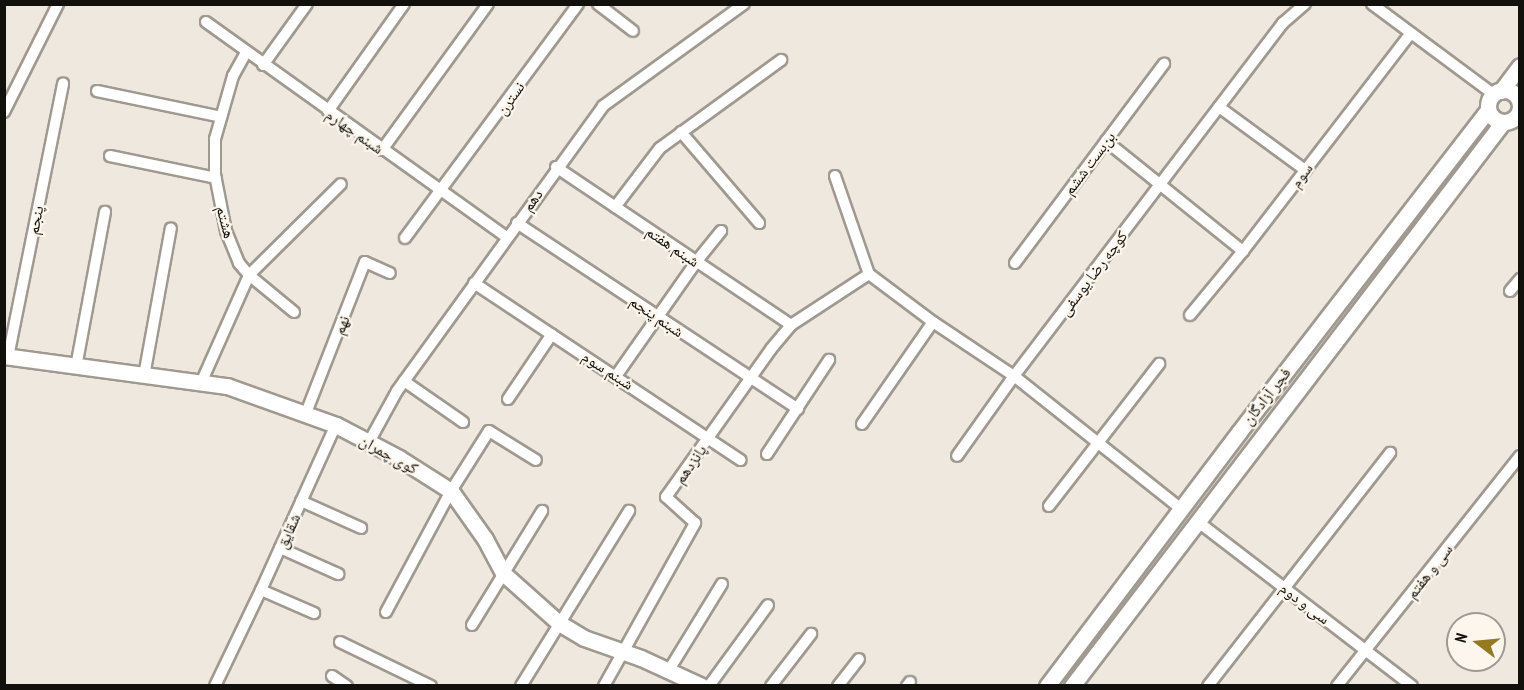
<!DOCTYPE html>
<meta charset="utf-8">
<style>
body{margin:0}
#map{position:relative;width:1524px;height:690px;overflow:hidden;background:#efe8df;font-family:"PT Sans Narrow","Noto Naskh Arabic",sans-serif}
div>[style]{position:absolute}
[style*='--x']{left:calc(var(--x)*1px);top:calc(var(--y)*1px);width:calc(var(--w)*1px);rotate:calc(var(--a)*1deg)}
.roads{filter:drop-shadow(2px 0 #9f9990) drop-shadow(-2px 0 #9f9990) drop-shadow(0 2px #9f9990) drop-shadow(0 -2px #9f9990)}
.street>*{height:10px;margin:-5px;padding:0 5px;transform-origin:5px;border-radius:5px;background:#fff}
.secondary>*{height:15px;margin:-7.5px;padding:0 7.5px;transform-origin:7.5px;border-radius:7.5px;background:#fff}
.secondary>.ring{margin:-7.5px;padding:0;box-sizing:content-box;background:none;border:15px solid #fff;border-radius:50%}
span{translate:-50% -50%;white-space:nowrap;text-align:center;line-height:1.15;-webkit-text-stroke:4.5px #fcf6ec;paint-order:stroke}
.street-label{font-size:16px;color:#12100d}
.frame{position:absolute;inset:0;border:6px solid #12100d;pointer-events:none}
.north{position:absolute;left:1446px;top:612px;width:60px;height:60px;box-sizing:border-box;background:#fcf6ec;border:2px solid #9e9a93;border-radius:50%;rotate:286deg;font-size:16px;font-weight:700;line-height:24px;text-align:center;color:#12100d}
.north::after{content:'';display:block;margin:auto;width:21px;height:27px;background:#947a21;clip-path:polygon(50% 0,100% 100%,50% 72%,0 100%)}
</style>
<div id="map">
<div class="roads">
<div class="street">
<i style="--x:598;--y:4;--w:44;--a:37.6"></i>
<i style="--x:1372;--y:4;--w:151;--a:36.6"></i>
<i style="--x:206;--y:22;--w:369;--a:35.6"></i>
<i style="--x:263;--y:65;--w:75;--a:-54.2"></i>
<i style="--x:97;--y:91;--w:127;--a:11.8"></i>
<i style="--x:1219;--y:107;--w:107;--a:36.2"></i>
<i style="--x:328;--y:111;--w:131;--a:-54.6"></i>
<i style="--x:4;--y:112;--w:121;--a:-63.4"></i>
<i style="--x:1515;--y:116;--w:6;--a:31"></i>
<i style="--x:681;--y:132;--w:120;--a:49.4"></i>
<i style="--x:1106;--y:141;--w:176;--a:38.8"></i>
<i style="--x:382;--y:150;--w:180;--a:-54"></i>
<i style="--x:110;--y:156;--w:108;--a:11.7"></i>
<i style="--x:556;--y:167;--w:283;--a:33.9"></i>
<i style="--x:835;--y:176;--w:104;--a:70.9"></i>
<i style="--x:869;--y:274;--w:80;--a:36.9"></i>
<i style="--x:933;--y:322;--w:97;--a:33.7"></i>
<i style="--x:1014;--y:376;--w:98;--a:125.5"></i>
<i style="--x:615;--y:207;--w:74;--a:-52.7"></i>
<i style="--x:660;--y:148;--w:150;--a:-36"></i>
<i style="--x:517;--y:223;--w:337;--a:33.5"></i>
<i style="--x:405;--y:238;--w:291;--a:-53.5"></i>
<i style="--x:1015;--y:263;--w:249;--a:-53.2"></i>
<i style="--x:474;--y:283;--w:320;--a:33.6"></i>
<i style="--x:1510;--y:291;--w:16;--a:-50"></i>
<i style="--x:294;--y:312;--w:58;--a:-140.6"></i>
<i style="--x:249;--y:275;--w:129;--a:-44.7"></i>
<i style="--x:1190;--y:315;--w:83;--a:-50.4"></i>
<i style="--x:1243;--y:251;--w:274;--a:-52.4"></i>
<i style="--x:8;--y:357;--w:279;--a:-78.6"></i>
<i style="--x:76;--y:367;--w:158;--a:-79.4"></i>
<i style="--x:144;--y:376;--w:150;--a:-79.7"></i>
<i style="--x:616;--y:376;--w:139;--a:-54.9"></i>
<i style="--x:696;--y:262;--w:40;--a:-51"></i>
<i style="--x:404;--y:381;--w:72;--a:34.8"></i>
<i style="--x:201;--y:383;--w:118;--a:-66"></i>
<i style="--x:249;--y:275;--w:16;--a:-130"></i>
<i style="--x:239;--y:263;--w:35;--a:-112"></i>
<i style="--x:226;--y:231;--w:57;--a:-101.1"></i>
<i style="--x:215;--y:175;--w:36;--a:-90"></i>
<i style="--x:215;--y:139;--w:66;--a:-74.1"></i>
<i style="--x:233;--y:76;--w:26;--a:-61"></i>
<i style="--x:508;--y:399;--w:78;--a:-55.9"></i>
<i style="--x:306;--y:413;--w:162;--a:-68.7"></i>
<i style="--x:365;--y:262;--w:27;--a:24"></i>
<i style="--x:862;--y:424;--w:124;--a:-55.2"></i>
<i style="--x:369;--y:442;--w:58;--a:-61.2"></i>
<i style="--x:397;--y:391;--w:352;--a:-54.1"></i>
<i style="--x:603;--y:106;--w:174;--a:-35.9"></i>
<i style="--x:767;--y:454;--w:113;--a:-56.6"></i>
<i style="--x:301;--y:501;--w:66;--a:24.2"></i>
<i style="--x:1049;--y:506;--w:180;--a:-52.2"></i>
<i style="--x:1180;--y:508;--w:212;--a:-141.5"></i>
<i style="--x:1014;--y:376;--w:444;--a:-52.7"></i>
<i style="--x:1283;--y:23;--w:29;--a:-41"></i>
<i style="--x:1197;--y:521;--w:271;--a:37.5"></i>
<i style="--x:280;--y:548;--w:64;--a:24.1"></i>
<i style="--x:261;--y:590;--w:58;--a:23.5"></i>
<i style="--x:386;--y:612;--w:137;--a:-61.8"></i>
<i style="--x:451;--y:491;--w:71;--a:-57.7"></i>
<i style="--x:489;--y:431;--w:55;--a:31.7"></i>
<i style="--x:472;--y:625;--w:134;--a:-58.4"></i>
<i style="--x:340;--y:642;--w:101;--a:25.8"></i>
<i style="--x:669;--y:670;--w:101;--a:-58.4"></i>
<i style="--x:332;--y:676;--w:18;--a:34"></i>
<i style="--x:215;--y:686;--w:106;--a:-64.4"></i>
<i style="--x:261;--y:590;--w:181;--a:-65.6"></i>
<i style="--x:521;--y:686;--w:206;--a:-58.3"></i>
<i style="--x:604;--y:686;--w:187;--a:-60.8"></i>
<i style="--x:695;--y:523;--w:39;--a:-138"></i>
<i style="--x:666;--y:497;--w:181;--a:-54.6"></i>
<i style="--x:771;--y:349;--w:31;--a:-50"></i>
<i style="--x:791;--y:325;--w:93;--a:-33.2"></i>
<i style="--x:709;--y:686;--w:100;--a:-53.9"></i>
<i style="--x:771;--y:686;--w:66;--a:-52.4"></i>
<i style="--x:838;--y:686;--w:34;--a:-52"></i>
<i style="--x:907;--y:686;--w:5;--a:-53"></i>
<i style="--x:1208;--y:686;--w:296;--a:-52"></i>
<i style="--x:1337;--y:686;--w:294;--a:-51.5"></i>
</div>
<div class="secondary">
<i class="ring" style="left:1488px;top:90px;width:17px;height:17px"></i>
<i style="--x:1501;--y:91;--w:31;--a:-53"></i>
<i style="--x:4;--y:356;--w:225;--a:7.7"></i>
<i style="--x:227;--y:386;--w:116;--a:19.7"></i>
<i style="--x:336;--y:425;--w:71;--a:27.6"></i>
<i style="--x:399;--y:458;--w:62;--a:32.4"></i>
<i style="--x:451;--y:491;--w:59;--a:54.7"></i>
<i style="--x:485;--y:539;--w:40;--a:62"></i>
<i style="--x:504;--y:574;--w:74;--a:41.7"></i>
<i style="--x:559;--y:623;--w:29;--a:31"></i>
<i style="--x:584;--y:638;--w:60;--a:19.3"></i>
<i style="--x:641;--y:658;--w:67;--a:24.7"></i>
<i style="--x:1047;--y:686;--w:318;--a:-52.9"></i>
<i style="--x:1239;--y:432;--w:407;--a:-52.3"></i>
<i style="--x:1072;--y:686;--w:710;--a:-52.61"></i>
</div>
</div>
<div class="street-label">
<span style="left:510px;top:98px;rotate:-54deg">نسترن</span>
<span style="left:355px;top:131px;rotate:35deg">شبنم چهارم</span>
<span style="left:1089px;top:163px;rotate:-53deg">بن‌بست ششم</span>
<span style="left:1301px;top:175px;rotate:-53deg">سوم</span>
<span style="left:532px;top:200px;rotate:-54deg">دهم</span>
<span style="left:35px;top:220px;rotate:-79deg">پنجم</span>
<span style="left:226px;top:222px;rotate:75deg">هشتم</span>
<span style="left:673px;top:246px;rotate:34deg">شبنم هفتم</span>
<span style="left:1093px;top:273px;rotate:-53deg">کوچه رضا یوسفی</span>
<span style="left:657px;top:316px;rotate:34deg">شبنم پنجم</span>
<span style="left:341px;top:325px;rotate:-69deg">نهم</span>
<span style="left:608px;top:370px;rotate:33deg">شبنم سوم</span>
<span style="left:1266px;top:396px;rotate:-52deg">فجر آزادگان</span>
<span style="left:389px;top:454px;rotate:29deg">کوی چمران</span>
<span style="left:690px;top:464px;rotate:-55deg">پانزدهم</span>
<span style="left:288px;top:531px;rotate:-66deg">شقایق</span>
<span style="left:1429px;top:571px;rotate:-52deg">سی و هفتم</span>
<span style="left:1305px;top:603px;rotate:37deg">سی و دوم</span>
</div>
<div class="frame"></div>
<div class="north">N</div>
</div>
